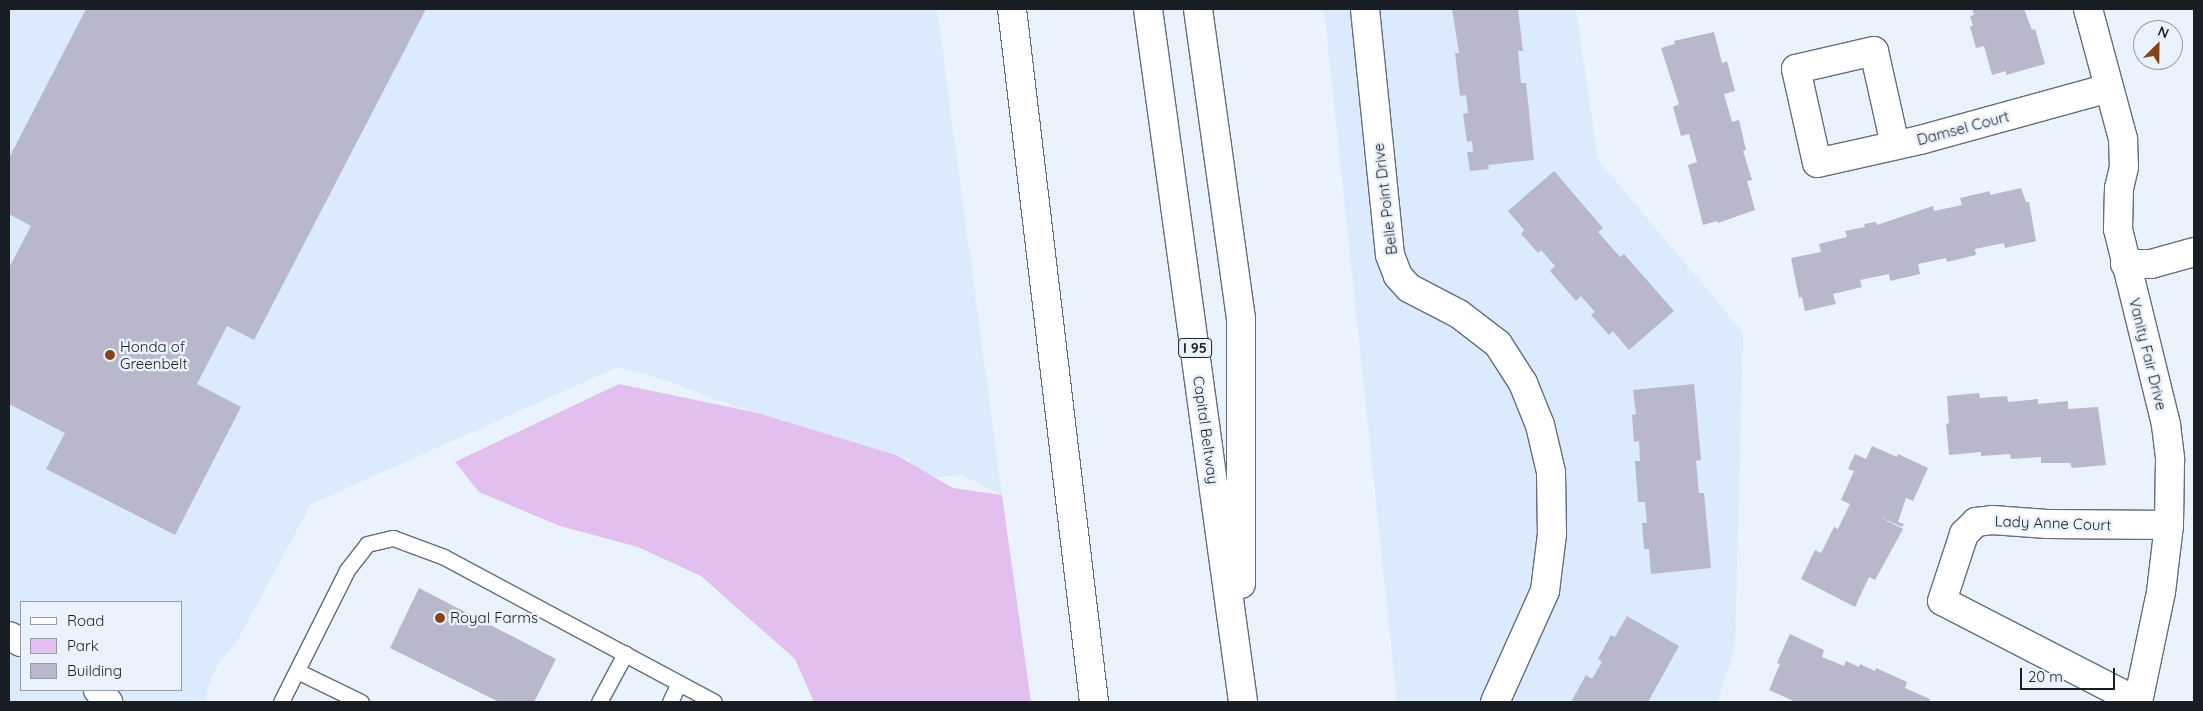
<!DOCTYPE html>
<style>
body{margin:0}
#map{position:relative;width:2203px;height:711px;overflow:hidden;background:#eaf2fd;font-family:Quicksand,sans-serif}
div>[style]{position:absolute}
[style*='--x']{left:calc(var(--x)*1px);top:calc(var(--y)*1px);width:calc(var(--w)*1px);rotate:calc(var(--a)*1deg)}
.built>*{inset:0;background:#dceafe}
.green>*{inset:0;background:#e2bfee}
.building>*{inset:0;background:#b8b7cc}
.roads{filter:drop-shadow(1px 0 #636e7e) drop-shadow(-1px 0 #636e7e) drop-shadow(0 1px #636e7e) drop-shadow(0 -1px #636e7e)}
.service>*{height:15px;margin:-7.5px;padding:0 7.5px;transform-origin:7.5px;border-radius:7.5px;background:#fff}
.minor>*{height:28px;margin:-14px;padding:0 14px;transform-origin:14px;border-radius:14px;background:#fff}
.motorway>*{height:28px;margin:-14px;padding:0 14px;transform-origin:14px;border-radius:14px;background:#fff}
.dots>*{width:14px;height:14px;translate:-50% -50%;box-sizing:border-box;border:2px solid #eaf2fd;border-radius:50%}
span{translate:-50% -50%;white-space:nowrap;text-align:center;line-height:1.15;-webkit-text-stroke:5px #eaf2fd;paint-order:stroke}
.shield-label span{padding:1px 4px;background:#eaf2fd;border:1px solid;border-radius:4px;-webkit-text-stroke-width:0}
.shield-label{font-size:14px;color:#191e24;font-weight:700}
.street-label{font-size:15px;color:#191e24}
.poi-label{font-size:15px;color:#191e24}
.left{translate:0 -50%;text-align:left}
.frame{position:absolute;inset:0;border:10px solid #191e24;pointer-events:none}
.legend{position:absolute;left:20px;top:601px;width:162px;height:90px;box-sizing:border-box;background:#eaf2fd;border:1px solid #969da6;margin:0;padding:6px 9px;list-style:none;font-size:15px;color:#191e24}
.legend li{display:flex;align-items:center;gap:10px;height:25px}
.legend b{width:25px;border:1px solid #969da6}
.north{position:absolute;left:2133px;top:20px;width:50px;height:50px;box-sizing:border-box;background:#eaf2fd;border:1px solid #969da6;border-radius:50%;rotate:23deg;font-size:14px;font-weight:700;line-height:20px;text-align:center;color:#191e24}
.north::after{content:'';display:block;margin:auto;width:18px;height:22px;background:#874319;clip-path:polygon(50% 0,100% 100%,50% 72%,0 100%)}
.scale{position:absolute;left:2020px;top:668px;width:95px;height:22px;box-sizing:border-box;border:2px solid #191e24;border-top:0;padding-left:6px;font-size:15px;line-height:18px;white-space:nowrap;color:#191e24;-webkit-text-stroke:4px #eaf2fd;paint-order:stroke}
</style>
<div id="map">
<div class="built">
<i style="clip-path:polygon(evenodd,9px 9px,937px 9px,1002px 495px,962px 475px,919px 479px,909px 459px,722px 402px,668px 381px,618px 367px,311px 504px,236px 643px,219px 662px,208px 686px,205px 702px,9px 702px,9px 9px,21px 602px,181px 602px,181px 690px,21px 690px,21px 602px)"></i>
<i style="clip-path:polygon(1324px 9px,1576px 9px,1598px 160px,1743px 332px,1735px 649px,1717px 702px,1397px 702px)"></i>
</div>
<div class="green">
<i style="clip-path:polygon(619px 384px,758px 413px,896px 455px,953px 488px,1002px 495px,1031px 702px,814px 702px,795px 659px,701px 576px,638px 547px,560px 526px,479px 492px,455px 462px)"></i>
</div>
<div class="building">
<i style="clip-path:polygon(86px 9px,426px 9px,254px 340px,227px 326px,197px 384px,241px 407px,175px 535px,46px 469px,65px 433px,9px 404px,9px 268px,31px 226px,9px 214px,9px 158px)"></i>
<i style="clip-path:polygon(1452px 9px,1518px 9px,1523px 51px,1518px 51px,1521px 83px,1526px 83px,1534px 160px,1488px 165px,1489px 169px,1470px 171px,1467px 152px,1473px 152px,1472px 141px,1467px 142px,1463px 114px,1468px 113px,1466px 95px,1460px 96px,1455px 53px,1459px 53px)"></i>
<i style="clip-path:polygon(1972px 9px,2024px 9px,2032px 30px,2035px 29px,2045px 64px,2006px 75px,2006px 71px,1992px 75px,1984px 46px,1976px 48px,1970px 26px,1973px 26px,1970px 16px,1974px 15px)"></i>
<i style="clip-path:polygon(1714px 32px,1722px 63px,1727px 61px,1735px 91px,1724px 94px,1732px 122px,1739px 120px,1746px 150px,1743px 151px,1752px 180px,1747px 181px,1755px 210px,1718px 223px,1717px 221px,1703px 225px,1688px 165px,1697px 162px,1689px 134px,1681px 136px,1673px 107px,1679px 104px,1661px 48px,1675px 44px,1674px 41px)"></i>
<i style="clip-path:polygon(1554px 171px,1603px 228px,1598px 232px,1620px 257px,1624px 254px,1674px 311px,1629px 350px,1613px 331px,1609px 335px,1591px 315px,1595px 312px,1581px 296px,1576px 301px,1550px 271px,1555px 266px,1541px 250px,1538px 253px,1521px 234px,1524px 230px,1508px 211px)"></i>
<i style="clip-path:polygon(2021px 188px,2026px 202px,2029px 202px,2036px 241px,2005px 248px,2004px 243px,1975px 249px,1976px 255px,1947px 262px,1946px 258px,1918px 264px,1920px 274px,1890px 281px,1889px 274px,1860px 280px,1862px 287px,1833px 294px,1836px 304px,1805px 311px,1802px 297px,1799px 298px,1791px 258px,1821px 252px,1819px 244px,1847px 237px,1845px 231px,1865px 227px,1864px 224px,1876px 222px,1877px 225px,1933px 206px,1934px 211px,1962px 205px,1960px 198px,1990px 191px,1990px 195px)"></i>
<i style="clip-path:polygon(1694px 384px,1701px 460px,1696px 461px,1699px 493px,1704px 493px,1711px 568px,1651px 574px,1649px 549px,1644px 549px,1642px 523px,1647px 523px,1645px 502px,1638px 502px,1635px 461px,1640px 461px,1639px 441px,1634px 442px,1632px 415px,1636px 414px,1633px 390px)"></i>
<i style="clip-path:polygon(1979px 393px,1980px 398px,2007px 396px,2008px 402px,2038px 399px,2038px 404px,2068px 401px,2068px 409px,2098px 407px,2106px 465px,2072px 468px,2070px 463px,2041px 463px,2041px 457px,2011px 459px,2010px 454px,1981px 456px,1981px 452px,1949px 455px,1946px 424px,1949px 423px,1947px 396px)"></i>
<i style="clip-path:polygon(1872px 446px,1897px 457px,1898px 454px,1928px 468px,1913px 501px,1906px 498px,1898px 522px,1904px 524px,1902px 527px,1878px 516px,1903px 529px,1875px 580px,1869px 577px,1855px 607px,1801px 579px,1815px 550px,1821px 553px,1834px 527px,1838px 529px,1850px 504px,1841px 500px,1854px 471px,1848px 469px,1855px 454px,1866px 459px)"></i>
<i style="clip-path:polygon(419px 588px,556px 659px,534px 702px,499px 702px,390px 648px)"></i>
<i style="clip-path:polygon(1627px 616px,1679px 646px,1648px 702px,1571px 702px,1586px 675px,1592px 679px,1602px 662px,1598px 659px,1611px 635px,1615px 637px)"></i>
<i style="clip-path:polygon(1790px 634px,1824px 650px,1822px 657px,1844px 666px,1846px 661px,1859px 667px,1860px 664px,1875px 671px,1876px 668px,1907px 682px,1905px 688px,1930px 699px,1929px 702px,1796px 702px,1769px 690px,1780px 664px,1777px 663px)"></i>
</div>
<div class="roads">
<div class="service">
<i style="--x:297;--y:671;--w:71;--a:25.8"></i>
<i style="--x:281;--y:702;--w:148;--a:-63.4"></i>
<i style="--x:347;--y:570;--w:33;--a:-52"></i>
<i style="--x:367;--y:544;--w:27;--a:-13"></i>
<i style="--x:393;--y:538;--w:54;--a:20.4"></i>
<i style="--x:444;--y:557;--w:306;--a:28.2"></i>
<i style="--x:599;--y:702;--w:55;--a:-61.6"></i>
<i style="--x:670;--y:702;--w:21;--a:-65"></i>
</div>
<div class="minor">
<i style="--x:1365;--y:9;--w:247;--a:84.2"></i>
<i style="--x:1390;--y:255;--w:22;--a:69"></i>
<i style="--x:1398;--y:276;--w:16;--a:47"></i>
<i style="--x:1409;--y:288;--w:56;--a:27.5"></i>
<i style="--x:1459;--y:314;--w:49;--a:37.6"></i>
<i style="--x:1498;--y:344;--w:46;--a:57.3"></i>
<i style="--x:1523;--y:383;--w:45;--a:68"></i>
<i style="--x:1540;--y:425;--w:48;--a:76.8"></i>
<i style="--x:1551;--y:472;--w:62;--a:89.1"></i>
<i style="--x:1552;--y:534;--w:57;--a:97"></i>
<i style="--x:1545;--y:591;--w:122;--a:114.2"></i>
<i style="--x:2088;--y:9;--w:135;--a:74.9"></i>
<i style="--x:2123;--y:139;--w:28;--a:88"></i>
<i style="--x:2124;--y:167;--w:22;--a:103"></i>
<i style="--x:2119;--y:188;--w:41;--a:91.4"></i>
<i style="--x:2118;--y:229;--w:202;--a:76.2"></i>
<i style="--x:2166;--y:425;--w:35;--a:83"></i>
<i style="--x:2170;--y:460;--w:65;--a:90.9"></i>
<i style="--x:2169;--y:525;--w:67;--a:96.8"></i>
<i style="--x:2161;--y:592;--w:112;--a:101.8"></i>
<i style="--x:1895;--y:145;--w:96;--a:-102.6"></i>
<i style="--x:1874;--y:51;--w:80;--a:167"></i>
<i style="--x:1796;--y:69;--w:96;--a:77.4"></i>
<i style="--x:1817;--y:163;--w:106;--a:-12.6"></i>
<i style="--x:1920;--y:140;--w:196;--a:-15.4"></i>
<i style="--x:2125;--y:264;--w:26;--a:0"></i>
<i style="--x:2151;--y:264;--w:45;--a:-15.6"></i>
<i style="--x:9;--y:636;--w:13;--a:27"></i>
<i style="--x:98;--y:690;--w:16;--a:50"></i>
<i style="--x:2138;--y:702;--w:220;--a:-152.7"></i>
<i style="--x:1942;--y:601;--w:71;--a:-71.8"></i>
<i style="--x:1964;--y:534;--w:17;--a:-45"></i>
<i style="--x:1976;--y:522;--w:16;--a:-7"></i>
<i style="--x:1992;--y:520;--w:55;--a:4.2"></i>
<i style="--x:2047;--y:524;--w:122;--a:0.5"></i>
</div>
<div class="motorway">
<i style="--x:1012;--y:9;--w:698;--a:83.25"></i>
<i style="--x:1148;--y:9;--w:699;--a:82.19"></i>
<i style="--x:1198;--y:9;--w:312;--a:82.1"></i>
<i style="--x:1241;--y:318;--w:266;--a:90"></i>
</div>
</div>
<div class="dots">
<i style="left:110px;top:355px;background:#874319"></i>
<i style="left:440px;top:618px;background:#874319"></i>
</div>
<div class="shield-label">
<span style="left:1195px;top:348px">I 95</span>
</div>
<div class="street-label">
<span style="left:1963px;top:128px;rotate:-15deg">Damsel Court</span>
<span style="left:1385px;top:199px;rotate:-97deg">Belle Point Drive</span>
<span style="left:2148px;top:354px;rotate:76deg">Vanity Fair Drive</span>
<span style="left:1206px;top:430px;rotate:82deg">Capital Beltway</span>
<span style="left:2053px;top:523px;rotate:2deg">Lady Anne Court</span>
</div>
<div class="poi-label">
<span class="left" style="left:120px;top:355px">Honda of<br>Greenbelt</span>
<span class="left" style="left:450px;top:618px">Royal Farms</span>
</div>
<div class="frame"></div>
<ul class="legend">
<li><b style="height:6px;background:#fff"></b>Road</li>
<li><b style="height:14px;background:#e2bfee"></b>Park</li>
<li><b style="height:14px;background:#b8b7cc"></b>Building</li>
</ul>
<div class="north">N</div>
<div class="scale">20 m</div>
</div>
